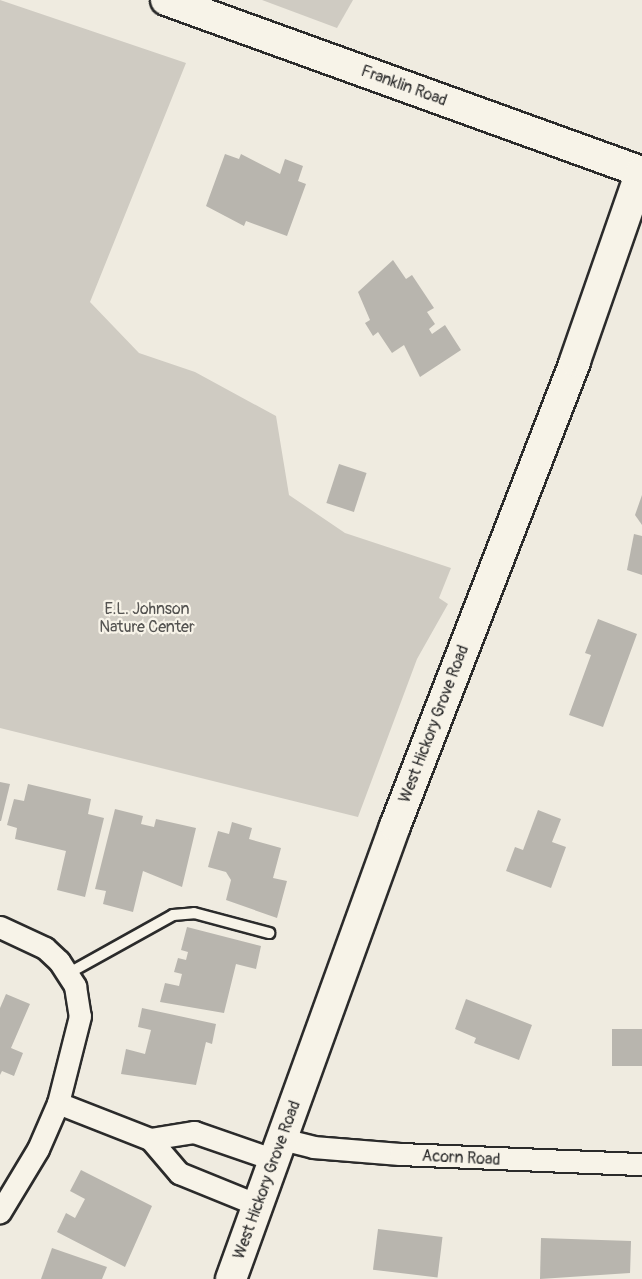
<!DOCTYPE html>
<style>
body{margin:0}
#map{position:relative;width:642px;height:1279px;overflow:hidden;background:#efebe0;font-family:Pangolin,sans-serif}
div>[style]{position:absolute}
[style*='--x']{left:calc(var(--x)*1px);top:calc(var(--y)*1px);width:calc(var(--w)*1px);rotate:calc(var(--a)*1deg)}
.green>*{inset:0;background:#cfcbc2}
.building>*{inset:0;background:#b8b5ae;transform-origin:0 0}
.roads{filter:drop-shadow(2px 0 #2b2b2b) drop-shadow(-2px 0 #2b2b2b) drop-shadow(0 2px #2b2b2b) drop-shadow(0 -2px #2b2b2b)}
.lane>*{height:10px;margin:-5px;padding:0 5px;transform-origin:5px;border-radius:5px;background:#f7f3e8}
.street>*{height:21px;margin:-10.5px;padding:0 10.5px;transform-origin:10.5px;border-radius:10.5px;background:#f7f3e8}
.secondary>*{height:30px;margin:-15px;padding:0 15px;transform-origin:15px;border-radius:15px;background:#f7f3e8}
span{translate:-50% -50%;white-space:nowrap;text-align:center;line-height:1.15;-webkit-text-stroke:4.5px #f7f3e8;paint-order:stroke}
.street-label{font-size:16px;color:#2b2b2b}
.park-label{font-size:16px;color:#545351}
</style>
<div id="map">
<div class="green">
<i style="clip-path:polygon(0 0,186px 63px,90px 302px,139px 353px,195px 372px,276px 416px,289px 495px,345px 533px,451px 568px,439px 598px,448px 604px,417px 659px,358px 817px,0 728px)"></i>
<i style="clip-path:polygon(262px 0,353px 0,337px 28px)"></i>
</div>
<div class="building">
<i style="clip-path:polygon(225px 154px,239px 159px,241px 154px,280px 174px,285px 159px,303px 166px,298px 181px,306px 184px,287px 236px,246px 221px,244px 226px,206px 206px)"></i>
<i style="clip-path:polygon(393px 260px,406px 279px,412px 275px,434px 308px,427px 312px,435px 324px,429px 329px,432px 334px,445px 325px,461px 350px,420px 377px,404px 345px,392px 353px,378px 332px,373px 336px,365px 323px,370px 320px,358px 292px)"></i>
<i style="left:339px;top:464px;width:29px;height:41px;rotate:18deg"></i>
<i style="clip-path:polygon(642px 495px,642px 525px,635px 515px)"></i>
<i style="clip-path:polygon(634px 534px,642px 536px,642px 575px,627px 570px)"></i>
<i style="clip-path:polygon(598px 619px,637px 634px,603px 727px,569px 715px,591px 655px,585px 653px)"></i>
<i style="clip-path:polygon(0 782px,10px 784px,1px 821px,0 821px)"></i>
<i style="clip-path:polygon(28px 784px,91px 799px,88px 814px,104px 818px,85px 897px,57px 890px,66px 851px,15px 839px,17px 828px,7px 825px,14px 799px,24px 801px)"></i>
<i style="clip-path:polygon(115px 809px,143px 816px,141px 824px,154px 827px,156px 819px,196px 828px,182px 887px,143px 871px,133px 912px,103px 904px,106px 891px,95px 889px)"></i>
<i style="clip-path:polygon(538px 810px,561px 819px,552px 842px,566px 847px,551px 888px,506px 871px,515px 847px,523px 850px)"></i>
<i style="clip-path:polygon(232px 822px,252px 828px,249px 839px,281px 848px,273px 878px,287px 881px,277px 918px,226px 900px,231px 880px,226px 872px,208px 867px,218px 831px,229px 834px)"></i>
<i style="clip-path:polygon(187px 927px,261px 946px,256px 969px,236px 964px,224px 1013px,160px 1002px,165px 983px,179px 986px,182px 974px,174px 972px,178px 958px,186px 960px,188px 952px,181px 950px)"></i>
<i style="clip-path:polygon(6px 994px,30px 1004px,11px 1048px,23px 1053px,14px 1076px,2px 1071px,0 1075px,0 1008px)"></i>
<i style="clip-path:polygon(466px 999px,532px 1025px,519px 1060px,474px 1043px,476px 1038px,455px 1029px)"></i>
<i style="clip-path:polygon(142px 1008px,216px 1024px,212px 1044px,206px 1042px,196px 1085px,121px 1074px,126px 1049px,145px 1054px,151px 1030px,138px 1027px)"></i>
<i style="left:612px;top:1029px;width:30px;height:37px"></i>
<i style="clip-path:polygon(81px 1170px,152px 1206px,125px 1267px,57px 1232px,66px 1213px,75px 1218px,85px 1199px,70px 1191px)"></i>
<i style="left:378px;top:1229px;width:65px;height:41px;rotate:7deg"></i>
<i style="clip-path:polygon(541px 1238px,631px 1241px,630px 1273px,540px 1279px)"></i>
<i style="clip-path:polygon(52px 1248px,107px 1267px,102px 1279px,41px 1279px)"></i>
</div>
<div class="roads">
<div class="lane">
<i style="--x:69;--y:973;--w:119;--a:-29.1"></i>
<i style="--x:173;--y:915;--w:21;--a:-5"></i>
<i style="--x:194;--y:913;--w:78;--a:14.9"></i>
</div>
<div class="street">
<i style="--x:0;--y:927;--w:50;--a:25"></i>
<i style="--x:45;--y:948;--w:19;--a:43"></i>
<i style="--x:59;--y:961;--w:30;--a:57"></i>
<i style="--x:75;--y:986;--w:30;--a:81"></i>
<i style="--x:80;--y:1016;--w:90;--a:104.2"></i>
<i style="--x:58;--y:1103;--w:50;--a:113.5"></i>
<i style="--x:38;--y:1149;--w:74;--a:121.1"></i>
<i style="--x:58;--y:1103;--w:99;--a:21.4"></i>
<i style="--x:150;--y:1139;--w:45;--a:49.5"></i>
<i style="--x:179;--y:1173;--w:85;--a:22.1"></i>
<i style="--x:150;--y:1139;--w:45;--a:-9"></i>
<i style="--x:194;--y:1132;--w:86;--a:19.1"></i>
<i style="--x:282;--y:1139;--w:32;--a:14"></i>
<i style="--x:313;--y:1147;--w:87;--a:4.6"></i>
<i style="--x:400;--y:1154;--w:242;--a:2.4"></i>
</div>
<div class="secondary">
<i style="--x:166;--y:0;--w:506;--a:19.87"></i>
<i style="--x:231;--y:1279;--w:482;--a:-70.1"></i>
<i style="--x:395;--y:826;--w:499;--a:-68.8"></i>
<i style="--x:575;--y:361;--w:200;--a:-70.8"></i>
</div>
</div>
<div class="street-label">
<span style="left:404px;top:86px;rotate:20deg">Franklin Road</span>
<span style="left:434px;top:724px;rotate:-69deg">West Hickory Grove Road</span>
<span style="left:461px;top:1158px;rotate:3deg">Acorn Road</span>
<span style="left:267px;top:1180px;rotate:-70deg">West Hickory Grove Road</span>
</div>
<div class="park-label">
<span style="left:147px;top:618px">E.L. Johnson<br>Nature Center</span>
</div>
</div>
